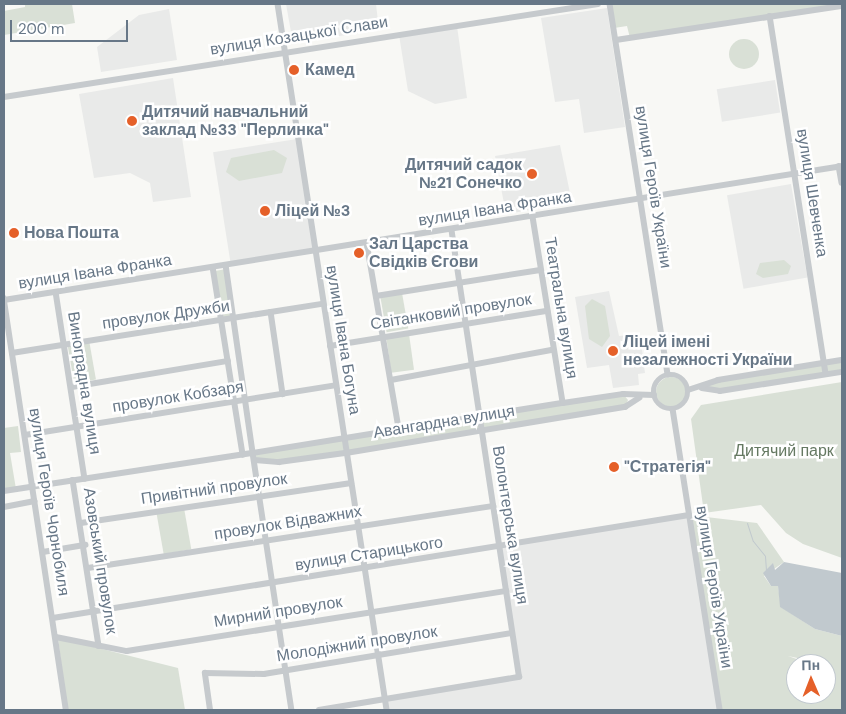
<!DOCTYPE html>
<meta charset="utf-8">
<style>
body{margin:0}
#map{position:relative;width:846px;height:714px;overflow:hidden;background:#f8f8f5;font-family:"DM Sans",sans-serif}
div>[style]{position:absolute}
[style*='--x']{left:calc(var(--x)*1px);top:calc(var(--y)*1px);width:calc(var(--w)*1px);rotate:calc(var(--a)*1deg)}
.built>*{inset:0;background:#e9eae9;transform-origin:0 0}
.green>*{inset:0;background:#d9e0d6;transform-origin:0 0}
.round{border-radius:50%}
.water>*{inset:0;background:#c1c9ce}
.stream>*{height:1px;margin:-0.5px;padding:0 0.5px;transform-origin:0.5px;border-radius:0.5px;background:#c1c9ce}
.minor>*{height:5.5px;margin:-2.75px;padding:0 2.75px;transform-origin:2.75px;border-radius:2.75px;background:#c6cacd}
.minor>.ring{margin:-2.75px;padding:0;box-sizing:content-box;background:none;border:5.5px solid #c6cacd;border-radius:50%}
.dots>*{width:14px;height:14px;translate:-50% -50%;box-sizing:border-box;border:2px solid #fff;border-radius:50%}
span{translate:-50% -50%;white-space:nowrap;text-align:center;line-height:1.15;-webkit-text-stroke:5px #fff;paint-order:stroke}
.street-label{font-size:16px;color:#677787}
.poi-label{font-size:16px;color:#677787;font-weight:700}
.left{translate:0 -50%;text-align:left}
.right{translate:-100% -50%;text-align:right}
.park-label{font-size:16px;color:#657962}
.frame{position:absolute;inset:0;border:5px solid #677787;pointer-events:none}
.north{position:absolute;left:786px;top:654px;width:50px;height:50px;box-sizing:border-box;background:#fff;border:1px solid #c2c9cf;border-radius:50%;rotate:359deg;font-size:14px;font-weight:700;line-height:20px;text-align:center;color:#677787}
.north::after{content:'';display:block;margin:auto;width:18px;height:22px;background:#e56029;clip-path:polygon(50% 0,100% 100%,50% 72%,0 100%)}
.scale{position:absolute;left:10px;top:20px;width:118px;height:22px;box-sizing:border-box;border:2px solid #677787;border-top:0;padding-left:6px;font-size:15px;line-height:18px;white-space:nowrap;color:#677787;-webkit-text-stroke:4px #fff;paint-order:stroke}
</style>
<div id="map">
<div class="built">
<i style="clip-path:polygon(286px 4px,376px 4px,379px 30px,293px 43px)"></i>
<i style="clip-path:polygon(607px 8px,625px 127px,584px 133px,579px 99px,555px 102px,541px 18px)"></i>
<i style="clip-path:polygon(169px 9px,177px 60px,101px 72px,97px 47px,139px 15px)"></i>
<i style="clip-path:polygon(457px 26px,467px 98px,435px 104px,408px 91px,399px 35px)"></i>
<i style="clip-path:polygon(173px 78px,191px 197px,153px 202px,150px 183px,130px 173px,94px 178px,79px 94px)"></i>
<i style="left:775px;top:80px;width:33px;height:59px;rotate:81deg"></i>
<i style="left:297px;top:139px;width:113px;height:85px;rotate:81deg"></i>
<i style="clip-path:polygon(560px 145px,570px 193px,561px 205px,506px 214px,495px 156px)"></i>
<i style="left:791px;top:184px;width:95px;height:65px;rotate:80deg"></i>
<i style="clip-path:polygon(609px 291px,619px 336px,640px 334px,645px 373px,638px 374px,639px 385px,613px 388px,609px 365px,587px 368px,575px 297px)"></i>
<i style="clip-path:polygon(689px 515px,720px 710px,387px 710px,385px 699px,519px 677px,499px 547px)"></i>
</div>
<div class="green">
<i style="clip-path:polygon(25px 4px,72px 4px,75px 23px,4px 35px,4px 11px,25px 7px)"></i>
<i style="clip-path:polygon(611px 4px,842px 4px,630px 38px,627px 26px,614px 28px)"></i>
<i class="round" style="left:729px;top:39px;width:30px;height:30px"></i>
<i style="clip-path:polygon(274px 150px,287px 158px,282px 173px,239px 181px,226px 172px,231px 158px)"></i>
<i style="clip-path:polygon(784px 260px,791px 266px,788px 274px,763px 278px,756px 274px,760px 263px)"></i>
<i style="left:226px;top:269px;width:47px;height:11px;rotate:80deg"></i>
<i style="left:402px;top:293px;width:36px;height:22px;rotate:80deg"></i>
<i style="clip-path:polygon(592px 299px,605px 306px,610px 336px,602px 347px,589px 339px,585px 306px)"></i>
<i style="left:409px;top:334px;width:36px;height:23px;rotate:82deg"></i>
<i style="left:89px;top:340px;width:40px;height:22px;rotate:80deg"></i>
<i style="clip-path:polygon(842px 360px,842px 372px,720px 391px,702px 388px,718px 380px)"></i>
<i class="round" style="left:656px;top:377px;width:30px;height:30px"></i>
<i style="clip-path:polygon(842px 382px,842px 558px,803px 544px,786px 533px,761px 505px,704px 513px,691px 419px,701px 405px)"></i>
<i style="clip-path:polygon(623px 394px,628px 400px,625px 407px,346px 453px,260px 462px,253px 453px)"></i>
<i style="clip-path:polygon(18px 426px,21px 452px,10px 453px,16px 489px,4px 491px,4px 428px)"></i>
<i style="left:184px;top:508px;width:42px;height:28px;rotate:80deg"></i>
<i style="clip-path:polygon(evenodd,689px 515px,757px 523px,784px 562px,764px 576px,771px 586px,778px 586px,781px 607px,815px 629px,842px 636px,842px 710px,720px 710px,689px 515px,788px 656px,826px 664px,826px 694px,796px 694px,796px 664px,811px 664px,788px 656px)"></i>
<i style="clip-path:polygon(58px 638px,178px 668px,185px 710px,67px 710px)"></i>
</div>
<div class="water">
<i style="clip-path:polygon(784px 562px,842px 573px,842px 636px,815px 629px,780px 607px,778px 586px,771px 586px,763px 573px,773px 563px,775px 570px)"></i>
</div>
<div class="stream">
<i style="--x:747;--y:523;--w:19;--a:72"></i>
<i style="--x:753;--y:541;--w:19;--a:51"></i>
<i style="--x:765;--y:556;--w:15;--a:86"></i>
</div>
<div class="minor">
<i style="--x:278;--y:4;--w:714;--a:81.22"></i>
<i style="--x:610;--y:4;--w:375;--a:81.1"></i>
<i style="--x:770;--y:16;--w:362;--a:81.1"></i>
<i style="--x:616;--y:40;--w:229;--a:-8.6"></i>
<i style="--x:4;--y:97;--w:601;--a:-8.9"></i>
<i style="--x:839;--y:166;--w:17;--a:80"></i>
<i style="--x:533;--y:217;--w:188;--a:80.8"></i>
<i style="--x:367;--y:243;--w:189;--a:80.2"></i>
<i style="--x:226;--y:265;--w:190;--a:81.8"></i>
<i style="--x:253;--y:453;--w:314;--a:-9.2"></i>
<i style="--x:563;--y:403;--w:61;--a:-8.5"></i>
<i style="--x:623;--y:394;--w:31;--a:2"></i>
<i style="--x:213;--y:267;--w:190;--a:80.9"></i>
<i style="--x:56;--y:292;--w:189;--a:81.2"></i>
<i style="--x:376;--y:296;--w:166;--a:-9"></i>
<i style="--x:4;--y:298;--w:417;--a:81.4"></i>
<i style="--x:4;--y:300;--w:849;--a:-9.08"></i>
<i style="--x:271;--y:312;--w:83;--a:81.7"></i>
<i style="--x:330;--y:346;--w:220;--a:-9.2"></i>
<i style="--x:12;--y:353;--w:315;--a:-9"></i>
<i class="ring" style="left:654px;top:375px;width:28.5px;height:28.5px"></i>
<i style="--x:391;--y:380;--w:164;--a:-10.6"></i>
<i style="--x:72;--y:387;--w:158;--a:-9.5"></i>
<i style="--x:702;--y:388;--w:18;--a:9"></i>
<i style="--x:720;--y:391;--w:123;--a:-8.9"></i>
<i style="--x:688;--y:390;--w:32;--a:-18"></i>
<i style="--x:718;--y:380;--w:126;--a:-9.2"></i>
<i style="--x:673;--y:409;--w:305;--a:81.1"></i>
<i style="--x:25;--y:435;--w:315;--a:-9.1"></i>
<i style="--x:255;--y:460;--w:24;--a:5"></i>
<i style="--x:279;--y:462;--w:68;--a:-7.7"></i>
<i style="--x:346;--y:453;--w:283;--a:-9.4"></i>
<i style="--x:625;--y:407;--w:17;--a:-33"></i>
<i style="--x:73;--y:480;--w:168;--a:81.1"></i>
<i style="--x:4;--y:491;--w:252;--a:-8.7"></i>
<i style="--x:253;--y:453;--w:260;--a:81.4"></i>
<i style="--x:4;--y:507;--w:31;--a:-11"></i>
<i style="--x:81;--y:523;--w:273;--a:-8.4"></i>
<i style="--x:43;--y:552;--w:43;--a:-9.5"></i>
<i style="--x:88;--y:568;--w:410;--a:-8.7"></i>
<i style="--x:53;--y:618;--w:644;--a:-9.2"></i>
<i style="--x:56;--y:637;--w:72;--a:11.2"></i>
<i style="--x:127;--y:651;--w:384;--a:-9"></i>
<i style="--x:210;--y:710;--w:37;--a:-98"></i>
<i style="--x:205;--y:673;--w:59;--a:1"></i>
<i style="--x:264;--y:674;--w:251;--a:-9.4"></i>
<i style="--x:319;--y:710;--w:203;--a:-9.4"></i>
<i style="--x:519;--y:677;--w:452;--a:-98.6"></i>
</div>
<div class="dots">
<i style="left:294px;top:70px;background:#e56029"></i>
<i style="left:132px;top:121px;background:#e56029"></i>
<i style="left:532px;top:174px;background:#e56029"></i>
<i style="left:265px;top:211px;background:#e56029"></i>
<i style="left:14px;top:233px;background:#e56029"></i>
<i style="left:359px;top:253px;background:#e56029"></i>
<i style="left:613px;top:351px;background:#e56029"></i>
<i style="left:614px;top:467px;background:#e56029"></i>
</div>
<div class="street-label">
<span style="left:299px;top:36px;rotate:-9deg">вулиця Козацької Слави</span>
<span style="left:653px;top:187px;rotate:81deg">вулиця Героїв України</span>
<span style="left:812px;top:193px;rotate:81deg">вулиця Шевченка</span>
<span style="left:495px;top:209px;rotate:-9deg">вулиця Івана Франка</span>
<span style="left:95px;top:272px;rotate:-9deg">вулиця Івана Франка</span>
<span style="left:561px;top:308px;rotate:81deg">Театральна вулиця</span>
<span style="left:451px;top:312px;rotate:-9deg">Світанковий провулок</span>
<span style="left:166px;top:315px;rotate:-8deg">провулок Дружби</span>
<span style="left:343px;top:340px;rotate:81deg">вулиця Івана Богуна</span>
<span style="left:84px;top:383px;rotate:81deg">Виноградна вулиця</span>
<span style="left:178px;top:397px;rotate:-9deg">провулок Кобзаря</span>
<span style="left:444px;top:422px;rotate:-9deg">Авангардна вулиця</span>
<span style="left:214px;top:489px;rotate:-8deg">Привітний провулок</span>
<span style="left:49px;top:502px;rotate:81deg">вулиця Героїв Чорнобиля</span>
<span style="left:288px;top:523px;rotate:-9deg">провулок Відважних</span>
<span style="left:510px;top:525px;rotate:81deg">Волонтерська вулиця</span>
<span style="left:369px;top:554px;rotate:-9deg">вулиця Старицького</span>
<span style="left:100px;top:561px;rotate:81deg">Азовський провулок</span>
<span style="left:714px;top:587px;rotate:81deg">вулиця Героїв України</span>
<span style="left:278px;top:612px;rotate:-9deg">Мирний провулок</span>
<span style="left:357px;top:644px;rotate:-9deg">Молодіжний провулок</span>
</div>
<div class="poi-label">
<span class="left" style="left:305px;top:70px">Камед</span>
<span class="left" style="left:142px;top:121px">Дитячий навчальний<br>заклад №33 "Перлинка"</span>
<span class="right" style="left:522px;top:174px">Дитячий садок<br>№21 Сонечко</span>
<span class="left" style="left:275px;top:211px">Ліцей №3</span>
<span class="left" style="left:24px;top:233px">Нова Пошта</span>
<span class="left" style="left:369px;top:253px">Зал Царства<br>Свідків Єгови</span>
<span class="left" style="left:623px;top:351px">Ліцей імені<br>незалежності України</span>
<span class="left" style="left:624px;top:467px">"Стратегія"</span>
</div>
<div class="park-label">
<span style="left:784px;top:451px">Дитячий парк</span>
</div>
<div class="frame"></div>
<div class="north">Пн</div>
<div class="scale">200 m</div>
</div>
